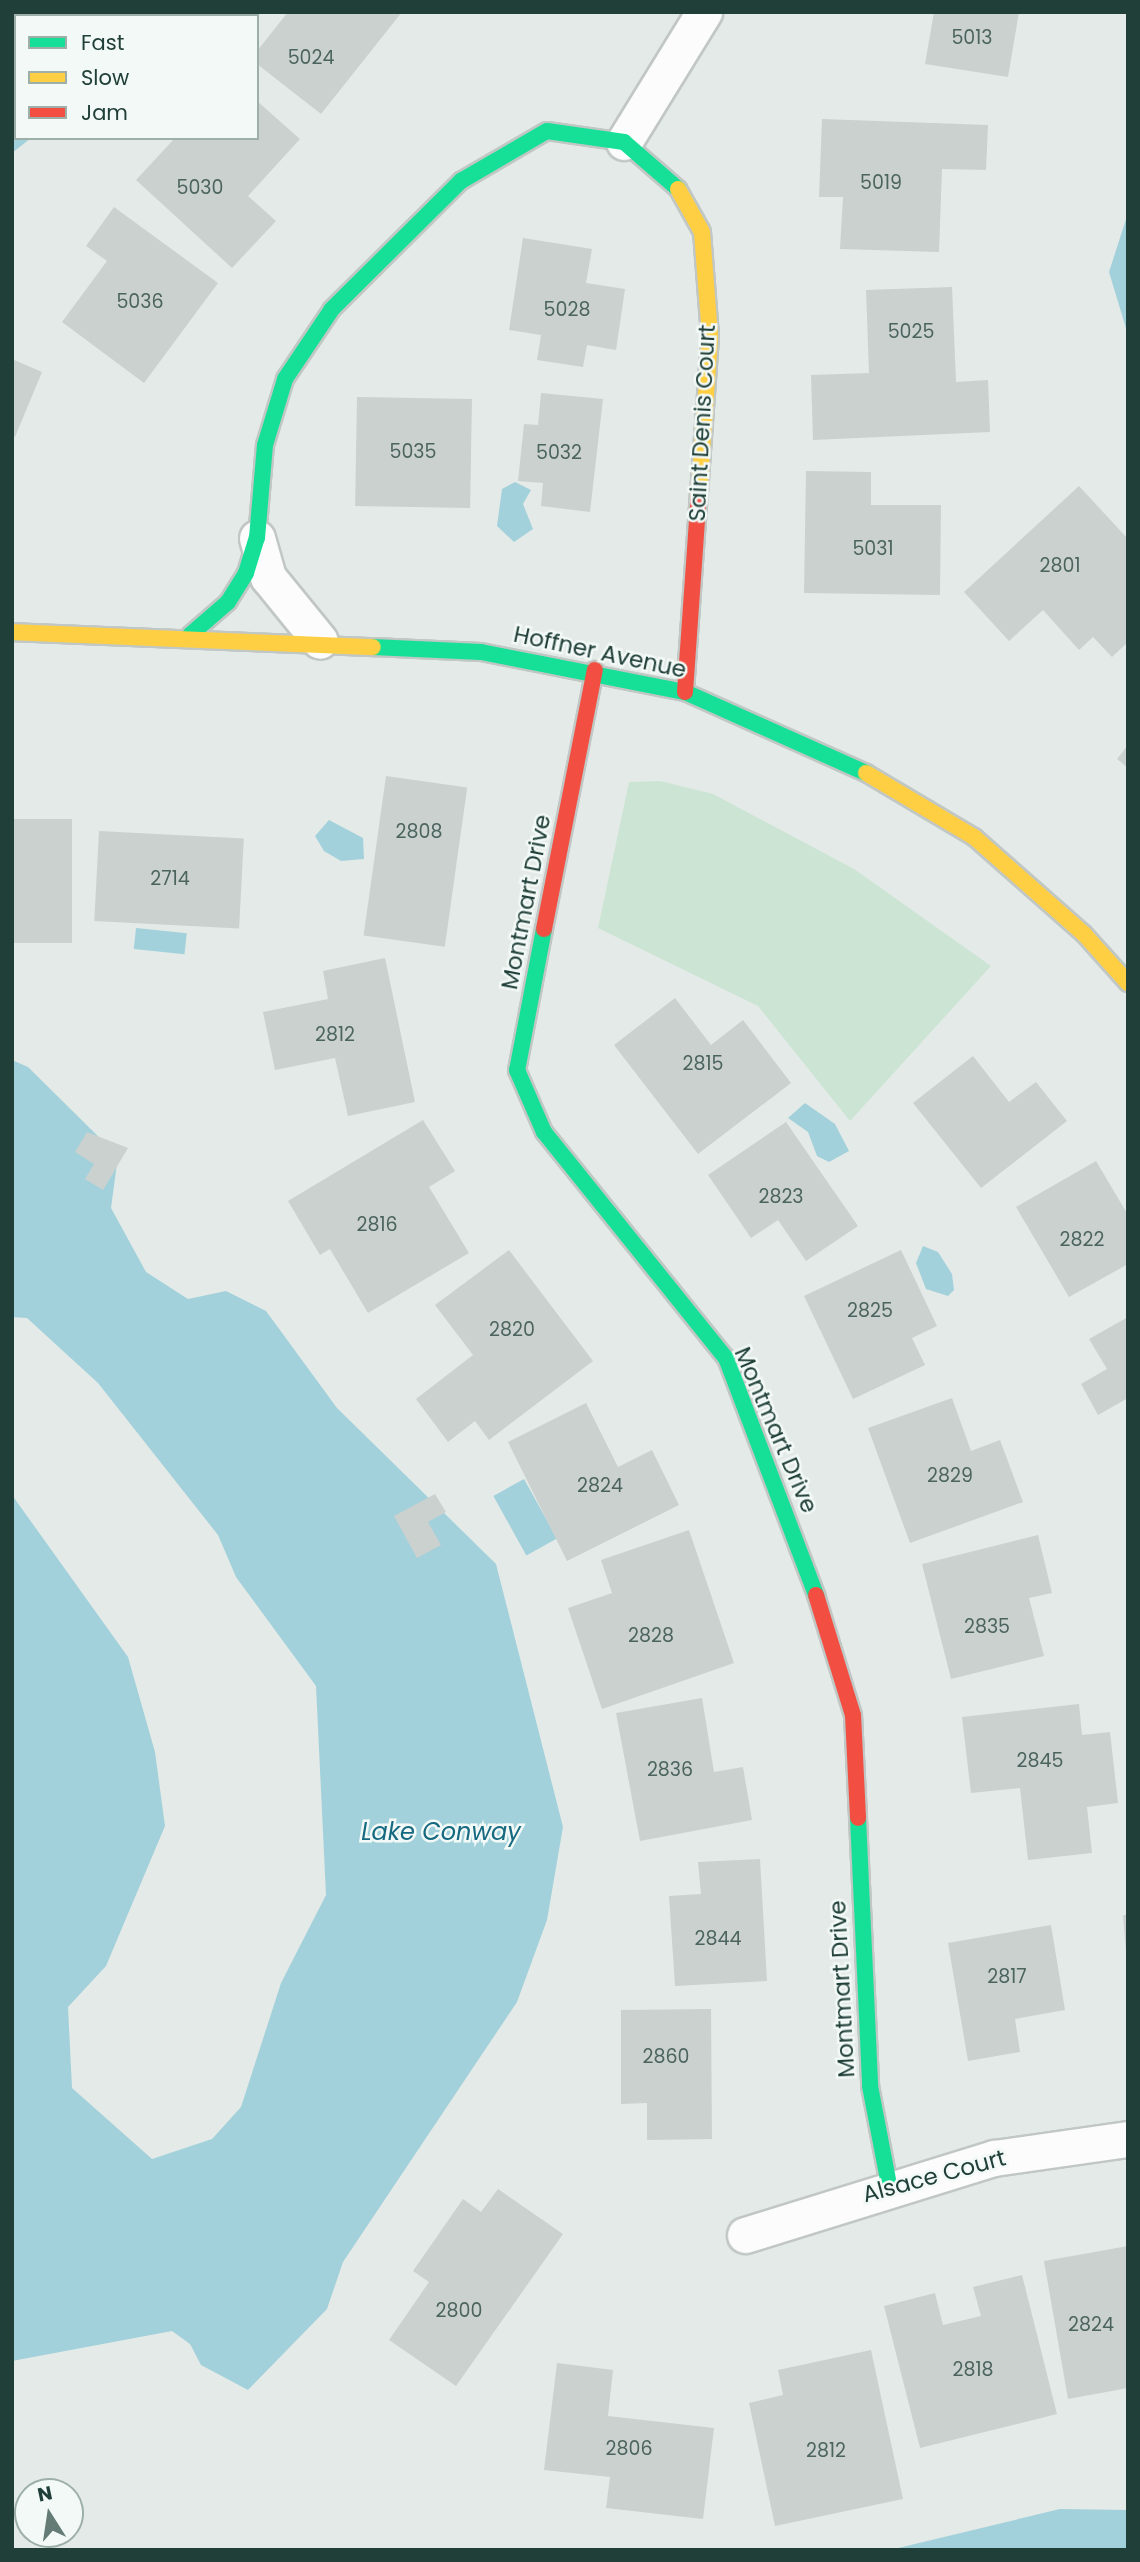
<!DOCTYPE html>
<style>
body{margin:0}
#map{position:relative;width:1140px;height:2562px;overflow:hidden;background:#e4eae7;font-family:Poppins,sans-serif}
div>[style]{position:absolute}
[style*='--x']{left:calc(var(--x)*1px);top:calc(var(--y)*1px);width:calc(var(--w)*1px);rotate:calc(var(--a)*1deg)}
.green>*{inset:0;background:#cce4d4}
.water>*{inset:0;background:#a2d1db;transform-origin:0 0}
.building>*{inset:0;background:#cbd1cf;transform-origin:0 0}
.roads{filter:drop-shadow(2px 0 #c1c7c4) drop-shadow(-2px 0 #c1c7c4) drop-shadow(0 2px #c1c7c4) drop-shadow(0 -2px #c1c7c4)}
.street>*{height:35px;margin:-17.5px;padding:0 17.5px;transform-origin:17.5px;border-radius:17.5px;background:#fbfcfb}
.fast>*{height:16px;margin:-8px;padding:0 8px;transform-origin:8px;border-radius:8px;background:#16e098}
.slow>*{height:16px;margin:-8px;padding:0 8px;transform-origin:8px;border-radius:8px;background:#ffcf43}
.jam>*{height:16px;margin:-8px;padding:0 8px;transform-origin:8px;border-radius:8px;background:#f24e42}
span{translate:-50% -50%;white-space:nowrap;text-align:center;line-height:1.15;-webkit-text-stroke:5px #f2f9f6;paint-order:stroke}
.number-label{font-size:19px;color:#4c645e}
.number-label span{-webkit-text-stroke-width:0}
.street-label{font-size:23px;color:#203f38}
.water-label{font-size:24px;color:#156980;font-style:italic}
.frame{position:absolute;inset:0;border:14px solid #203f38;pointer-events:none}
.legend{position:absolute;left:14px;top:14px;width:245px;height:126px;box-sizing:border-box;background:#f2f9f6;border:2px solid #9eafaa;margin:0;padding:9px 12px;list-style:none;font-size:21px;color:#203f38}
.legend li{display:flex;align-items:center;gap:14px;height:35px}
.legend b{width:35px;border:2px solid #9eafaa}
.north{position:absolute;left:14px;top:2478px;width:70px;height:70px;box-sizing:border-box;background:#f2f9f6;border:2px solid #9eafaa;border-radius:50%;rotate:348deg;font-size:19px;font-weight:700;line-height:28px;text-align:center;color:#203f38}
.north::after{content:'';display:block;margin:auto;width:24px;height:32px;background:#657b75;clip-path:polygon(50% 0,100% 100%,50% 72%,0 100%)}
</style>
<div id="map">
<div class="green">
<i style="clip-path:polygon(660px 781px,713px 794px,854px 869px,991px 966px,850px 1121px,758px 1006px,598px 928px,629px 782px)"></i>
</div>
<div class="water">
<i style="clip-path:polygon(12px 12px,148px 12px,16px 16px,16px 138px,31px 138px,12px 153px)"></i>
<i style="clip-path:polygon(1128px 213px,1128px 335px,1109px 272px)"></i>
<i style="clip-path:polygon(515px 482px,531px 490px,523px 504px,533px 529px,514px 542px,497px 526px,502px 489px)"></i>
<i style="clip-path:polygon(329px 820px,363px 838px,364px 859px,341px 861px,324px 851px,315px 836px)"></i>
<i style="left:136px;top:928px;width:51px;height:21px;rotate:6deg"></i>
<i style="clip-path:polygon(12px 1060px,28px 1067px,118px 1156px,111px 1208px,146px 1272px,188px 1299px,226px 1291px,266px 1311px,337px 1408px,496px 1564px,563px 1827px,547px 1920px,517px 2002px,343px 2262px,327px 2309px,248px 2390px,201px 2365px,190px 2344px,172px 2331px,12px 2361px,12px 1495px,128px 1657px,155px 1752px,165px 1826px,106px 1966px,68px 2007px,72px 2088px,152px 2159px,212px 2139px,241px 2107px,281px 1983px,326px 1895px,316px 1686px,236px 1577px,218px 1535px,98px 1383px,27px 1318px,12px 1317px)"></i>
<i style="clip-path:polygon(805px 1103px,835px 1124px,849px 1151px,829px 1162px,817px 1156px,808px 1132px,788px 1118px)"></i>
<i style="clip-path:polygon(923px 1246px,938px 1252px,952px 1274px,954px 1290px,948px 1296px,926px 1289px,916px 1263px)"></i>
<i style="left:524px;top:1479px;width:68px;height:35px;rotate:61deg"></i>
<i style="clip-path:polygon(1060px 2509px,1128px 2510px,1128px 2550px,890px 2550px)"></i>
</div>
<div class="building">
<i style="clip-path:polygon(288px 12px,402px 12px,321px 114px,257px 64px,257px 51px)"></i>
<i style="clip-path:polygon(934px 12px,1019px 12px,1008px 77px,925px 64px)"></i>
<i style="clip-path:polygon(257px 101px,300px 139px,248px 196px,276px 221px,232px 268px,136px 180px,175px 138px,257px 138px)"></i>
<i style="clip-path:polygon(822px 119px,988px 125px,986px 170px,942px 169px,939px 252px,840px 249px,843px 197px,819px 197px)"></i>
<i style="clip-path:polygon(114px 207px,218px 283px,144px 383px,62px 322px,107px 261px,86px 246px)"></i>
<i style="clip-path:polygon(523px 238px,592px 249px,586px 283px,625px 289px,616px 350px,587px 345px,583px 367px,537px 360px,541px 335px,509px 330px)"></i>
<i style="clip-path:polygon(952px 287px,956px 382px,988px 380px,990px 432px,813px 440px,811px 375px,869px 373px,866px 290px)"></i>
<i style="clip-path:polygon(12px 359px,42px 372px,15px 437px,12px 435px)"></i>
<i style="clip-path:polygon(541px 393px,603px 399px,590px 512px,541px 506px,543px 483px,518px 481px,524px 424px,538px 425px)"></i>
<i style="left:357px;top:397px;width:115px;height:109px;rotate:1deg"></i>
<i style="clip-path:polygon(806px 471px,871px 472px,871px 505px,941px 505px,940px 595px,804px 593px)"></i>
<i style="clip-path:polygon(1079px 486px,1128px 539px,1128px 642px,1112px 657px,1093px 637px,1079px 650px,1043px 610px,1009px 641px,964px 592px)"></i>
<i style="clip-path:polygon(1128px 745px,1128px 768px,1117px 759px)"></i>
<i style="left:386px;top:776px;width:82px;height:161px;rotate:8deg"></i>
<i style="left:12px;top:819px;width:60px;height:124px"></i>
<i style="left:99px;top:831px;width:145px;height:90px;rotate:3deg"></i>
<i style="clip-path:polygon(385px 958px,415px 1102px,348px 1116px,335px 1058px,275px 1070px,263px 1012px,328px 999px,323px 971px)"></i>
<i style="clip-path:polygon(675px 998px,711px 1045px,743px 1020px,791px 1083px,698px 1154px,614px 1045px)"></i>
<i style="clip-path:polygon(973px 1056px,1009px 1102px,1036px 1082px,1067px 1121px,981px 1188px,913px 1103px)"></i>
<i style="clip-path:polygon(423px 1120px,455px 1171px,429px 1187px,469px 1253px,368px 1313px,330px 1249px,320px 1255px,288px 1201px)"></i>
<i style="clip-path:polygon(786px 1122px,858px 1226px,806px 1261px,778px 1220px,751px 1238px,708px 1175px)"></i>
<i style="clip-path:polygon(87px 1132px,128px 1148px,103px 1190px,85px 1179px,94px 1164px,75px 1152px)"></i>
<i style="clip-path:polygon(1096px 1161px,1128px 1215px,1128px 1264px,1069px 1297px,1016px 1207px)"></i>
<i style="clip-path:polygon(509px 1250px,593px 1361px,489px 1440px,475px 1421px,448px 1442px,416px 1399px,473px 1355px,435px 1305px)"></i>
<i style="clip-path:polygon(901px 1250px,937px 1326px,912px 1338px,925px 1365px,853px 1399px,804px 1296px)"></i>
<i style="clip-path:polygon(1128px 1317px,1128px 1398px,1098px 1415px,1081px 1384px,1107px 1369px,1089px 1339px)"></i>
<i style="clip-path:polygon(952px 1398px,971px 1451px,1000px 1440px,1023px 1502px,910px 1543px,868px 1428px)"></i>
<i style="clip-path:polygon(586px 1403px,618px 1467px,652px 1450px,679px 1505px,567px 1561px,508px 1442px)"></i>
<i style="clip-path:polygon(435px 1494px,446px 1512px,428px 1522px,441px 1545px,417px 1558px,394px 1516px)"></i>
<i style="clip-path:polygon(689px 1530px,734px 1663px,602px 1709px,568px 1608px,612px 1593px,601px 1560px)"></i>
<i style="clip-path:polygon(1038px 1535px,1052px 1593px,1029px 1598px,1044px 1656px,951px 1679px,922px 1564px)"></i>
<i style="clip-path:polygon(702px 1698px,714px 1772px,743px 1767px,752px 1820px,640px 1841px,616px 1713px)"></i>
<i style="clip-path:polygon(1079px 1704px,1082px 1735px,1110px 1732px,1118px 1803px,1087px 1807px,1092px 1853px,1028px 1860px,1020px 1788px,971px 1793px,962px 1717px)"></i>
<i style="clip-path:polygon(760px 1859px,767px 1981px,675px 1986px,669px 1896px,701px 1894px,698px 1862px)"></i>
<i style="clip-path:polygon(1123px 1915px,1128px 1915px,1128px 1952px,1126px 1952px)"></i>
<i style="clip-path:polygon(1051px 1925px,1065px 2010px,1015px 2019px,1020px 2052px,968px 2061px,948px 1943px)"></i>
<i style="clip-path:polygon(711px 2009px,712px 2139px,647px 2140px,647px 2103px,621px 2104px,621px 2010px)"></i>
<i style="clip-path:polygon(498px 2189px,563px 2234px,456px 2386px,389px 2340px,429px 2282px,413px 2271px,463px 2199px,481px 2212px)"></i>
<i style="clip-path:polygon(1128px 2246px,1128px 2388px,1068px 2399px,1044px 2261px)"></i>
<i style="clip-path:polygon(1022px 2275px,1057px 2414px,920px 2448px,884px 2306px,935px 2293px,943px 2325px,981px 2316px,973px 2287px)"></i>
<i style="clip-path:polygon(871px 2350px,903px 2499px,775px 2526px,749px 2403px,783px 2395px,778px 2370px)"></i>
<i style="clip-path:polygon(557px 2363px,613px 2370px,608px 2416px,714px 2428px,703px 2519px,606px 2508px,610px 2477px,544px 2470px)"></i>
</div>
<div class="roads">
<div class="street">
<i style="--x:624;--y:142;--w:153;--a:-58.4"></i>
<i style="--x:257;--y:538;--w:41;--a:74.2"></i>
<i style="--x:268;--y:577;--w:82;--a:50.9"></i>
<i style="--x:745;--y:2235;--w:261;--a:-17.2"></i>
<i style="--x:994;--y:2158;--w:135;--a:-8.1"></i>
</div>
<div class="fast">
<i style="--x:190;--y:635;--w:50;--a:-41"></i>
<i style="--x:228;--y:602;--w:34;--a:-58"></i>
<i style="--x:246;--y:573;--w:37;--a:-73"></i>
<i style="--x:257;--y:538;--w:93;--a:-85.1"></i>
<i style="--x:265;--y:445;--w:69;--a:-73.1"></i>
<i style="--x:285;--y:379;--w:84;--a:-56.1"></i>
<i style="--x:332;--y:309;--w:182;--a:-44.8"></i>
<i style="--x:461;--y:181;--w:99;--a:-30.2"></i>
<i style="--x:547;--y:131;--w:78;--a:8.1"></i>
<i style="--x:624;--y:142;--w:72;--a:41"></i>
<i style="--x:373;--y:647;--w:108;--a:2.7"></i>
<i style="--x:481;--y:652;--w:208;--a:11.1"></i>
<i style="--x:685;--y:692;--w:198;--a:24.1"></i>
<i style="--x:544;--y:929;--w:144;--a:100.8"></i>
<i style="--x:517;--y:1070;--w:68;--a:66.5"></i>
<i style="--x:544;--y:1132;--w:290;--a:51.2"></i>
<i style="--x:726;--y:1358;--w:254;--a:69.2"></i>
<i style="--x:858;--y:1818;--w:268;--a:87.4"></i>
<i style="--x:870;--y:2086;--w:101;--a:79.1"></i>
</div>
<div class="slow">
<i style="--x:678;--y:189;--w:49;--a:60.8"></i>
<i style="--x:702;--y:232;--w:105;--a:85.6"></i>
<i style="--x:710;--y:337;--w:156;--a:94"></i>
<i style="--x:12;--y:632;--w:361;--a:2.4"></i>
<i style="--x:866;--y:773;--w:126;--a:30.7"></i>
<i style="--x:974;--y:837;--w:147;--a:41.4"></i>
<i style="--x:1084;--y:934;--w:66;--a:48.1"></i>
</div>
<div class="jam">
<i style="--x:685;--y:692;--w:199;--a:-86"></i>
<i style="--x:544;--y:929;--w:264;--a:-78.9"></i>
<i style="--x:816;--y:1595;--w:126;--a:72.9"></i>
<i style="--x:853;--y:1715;--w:103;--a:87.2"></i>
</div>
</div>
<div class="number-label">
<span style="left:972px;top:38px">5013</span>
<span style="left:311px;top:58px">5024</span>
<span style="left:881px;top:183px">5019</span>
<span style="left:200px;top:188px">5030</span>
<span style="left:140px;top:302px">5036</span>
<span style="left:567px;top:310px">5028</span>
<span style="left:911px;top:332px">5025</span>
<span style="left:413px;top:452px">5035</span>
<span style="left:559px;top:453px">5032</span>
<span style="left:873px;top:549px">5031</span>
<span style="left:1060px;top:566px">2801</span>
<span style="left:419px;top:832px">2808</span>
<span style="left:170px;top:879px">2714</span>
<span style="left:335px;top:1035px">2812</span>
<span style="left:703px;top:1064px">2815</span>
<span style="left:781px;top:1197px">2823</span>
<span style="left:377px;top:1225px">2816</span>
<span style="left:1082px;top:1240px">2822</span>
<span style="left:870px;top:1311px">2825</span>
<span style="left:512px;top:1330px">2820</span>
<span style="left:950px;top:1476px">2829</span>
<span style="left:600px;top:1486px">2824</span>
<span style="left:987px;top:1627px">2835</span>
<span style="left:651px;top:1636px">2828</span>
<span style="left:1040px;top:1761px">2845</span>
<span style="left:670px;top:1770px">2836</span>
<span style="left:718px;top:1939px">2844</span>
<span style="left:1007px;top:1977px">2817</span>
<span style="left:666px;top:2057px">2860</span>
<span style="left:459px;top:2311px">2800</span>
<span style="left:1091px;top:2325px">2824</span>
<span style="left:973px;top:2370px">2818</span>
<span style="left:629px;top:2449px">2806</span>
<span style="left:826px;top:2451px">2812</span>
</div>
<div class="street-label">
<span style="left:702px;top:423px;rotate:-87deg">Saint Denis Court</span>
<span style="left:600px;top:652px;rotate:12deg">Hoffner Avenue</span>
<span style="left:526px;top:902px;rotate:-79deg">Montmart Drive</span>
<span style="left:776px;top:1430px;rotate:67deg">Montmart Drive</span>
<span style="left:842px;top:1989px;rotate:-93deg">Montmart Drive</span>
<span style="left:934px;top:2176px;rotate:-15deg">Alsace Court</span>
</div>
<div class="water-label">
<span style="left:441px;top:1832px">Lake Conway</span>
</div>
<div class="frame"></div>
<ul class="legend">
<li><b style="height:9px;background:#16e098"></b>Fast</li>
<li><b style="height:9px;background:#ffcf43"></b>Slow</li>
<li><b style="height:9px;background:#f24e42"></b>Jam</li>
</ul>
<div class="north">N</div>
</div>
